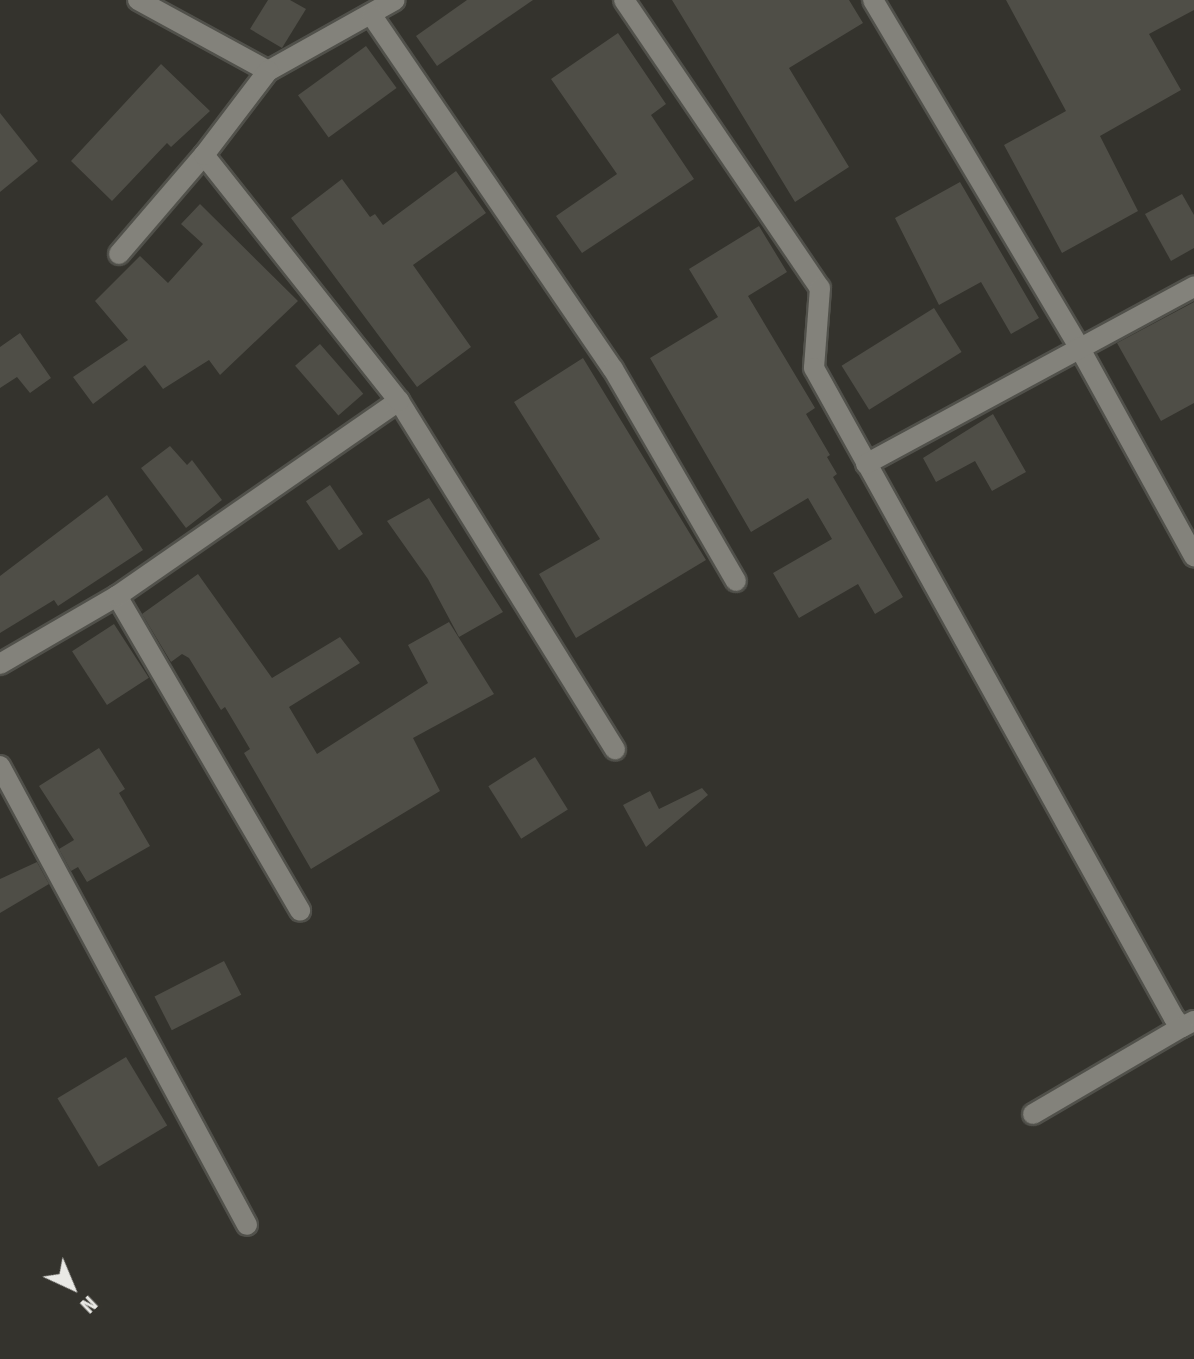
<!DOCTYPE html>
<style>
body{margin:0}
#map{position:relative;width:1194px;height:1359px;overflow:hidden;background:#34332d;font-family:"Fira Sans Condensed",sans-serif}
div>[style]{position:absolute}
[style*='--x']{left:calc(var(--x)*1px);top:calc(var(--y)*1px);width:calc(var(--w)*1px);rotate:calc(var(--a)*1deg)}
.building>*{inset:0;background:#4f4e47;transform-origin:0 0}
.roads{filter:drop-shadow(2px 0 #51514b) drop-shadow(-2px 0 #51514b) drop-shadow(0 2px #51514b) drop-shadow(0 -2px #51514b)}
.minor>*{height:20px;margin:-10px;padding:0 10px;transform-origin:10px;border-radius:10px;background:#83827b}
span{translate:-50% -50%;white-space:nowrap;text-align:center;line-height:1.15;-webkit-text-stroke:6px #34332d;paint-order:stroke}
.north{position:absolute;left:32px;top:1247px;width:80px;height:80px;-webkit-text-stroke:6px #34332d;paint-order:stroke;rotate:136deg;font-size:22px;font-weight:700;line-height:32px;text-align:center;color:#e9e9e5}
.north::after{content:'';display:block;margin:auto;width:28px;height:36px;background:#e9e9e5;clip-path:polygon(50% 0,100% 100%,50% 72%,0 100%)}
</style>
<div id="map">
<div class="building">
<i style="clip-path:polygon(268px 0,290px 0,306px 9px,282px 48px,250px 29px)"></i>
<i style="clip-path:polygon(467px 0,533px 0,437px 66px,416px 36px)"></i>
<i style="clip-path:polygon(672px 0,849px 0,863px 23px,789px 68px,849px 167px,795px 202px)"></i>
<i style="clip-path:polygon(1006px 0,1194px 0,1194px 10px,1149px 34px,1181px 90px,1100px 136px,1138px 211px,1062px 253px,1004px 145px,1066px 111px)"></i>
<i style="clip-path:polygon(618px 33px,666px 104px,651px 115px,694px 179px,582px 253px,556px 216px,617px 174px,551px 79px)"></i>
<i style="left:366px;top:46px;width:52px;height:84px;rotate:54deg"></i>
<i style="clip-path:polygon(161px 64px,210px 111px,171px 147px,167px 143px,112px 201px,71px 161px)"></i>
<i style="clip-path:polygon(0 113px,38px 161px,0 192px)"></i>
<i style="clip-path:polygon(456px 171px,486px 213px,413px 265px,471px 347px,417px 387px,291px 218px,342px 179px,370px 217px,375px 214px,383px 225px)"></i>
<i style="clip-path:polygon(960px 182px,1039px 318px,1011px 334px,981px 282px,939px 305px,895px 218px)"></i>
<i style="clip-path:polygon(1182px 194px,1194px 215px,1194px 248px,1171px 261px,1145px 214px)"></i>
<i style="clip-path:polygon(200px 204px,298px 301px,220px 375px,209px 360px,163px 389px,145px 365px,93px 404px,73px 377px,128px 340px,95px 301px,140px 256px,168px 283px,203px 244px,181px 224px)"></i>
<i style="clip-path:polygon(759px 226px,787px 272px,748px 296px,815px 408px,806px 414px,830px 455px,827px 457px,837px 474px,833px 477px,903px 597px,875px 614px,858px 584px,799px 618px,773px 573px,832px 539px,808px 498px,751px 532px,650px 358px,718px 317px,689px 269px)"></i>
<i style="clip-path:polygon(1194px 302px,1194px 403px,1161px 421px,1117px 343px)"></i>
<i style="left:934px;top:308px;width:52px;height:109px;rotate:58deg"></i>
<i style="clip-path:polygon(20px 333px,51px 378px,30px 393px,17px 377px,0 388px,0 347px)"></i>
<i style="left:320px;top:344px;width:66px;height:33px;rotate:49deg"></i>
<i style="clip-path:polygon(583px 358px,706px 560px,576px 638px,539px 574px,600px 539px,514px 402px)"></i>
<i style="clip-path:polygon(993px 414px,1026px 472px,992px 491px,975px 461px,936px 482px,923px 458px)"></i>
<i style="clip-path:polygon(170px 446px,187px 465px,192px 460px,222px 500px,186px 528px,141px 468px)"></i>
<i style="left:330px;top:485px;width:59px;height:29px;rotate:56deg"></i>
<i style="clip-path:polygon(107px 495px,143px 550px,58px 606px,54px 600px,0 633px,0 576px)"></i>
<i style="clip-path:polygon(429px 498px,503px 612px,459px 637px,428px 579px,387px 521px)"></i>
<i style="clip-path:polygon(198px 574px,272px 678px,340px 637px,360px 663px,289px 707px,317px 754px,428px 683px,408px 645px,449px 622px,494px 694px,413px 738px,440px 791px,311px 869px,244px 753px,250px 749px,225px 707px,221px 710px,189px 658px,182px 654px,171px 662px,142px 614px)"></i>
<i style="left:114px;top:624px;width:64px;height:50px;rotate:57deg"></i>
<i style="clip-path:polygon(99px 748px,125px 789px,119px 793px,150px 846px,87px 882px,78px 867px,71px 871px,59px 849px,74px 840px,39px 786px)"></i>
<i style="left:535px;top:757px;width:62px;height:55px;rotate:58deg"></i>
<i style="clip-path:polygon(702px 788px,708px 795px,646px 847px,623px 805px,650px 791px,659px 809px)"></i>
<i style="clip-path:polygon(37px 862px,49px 884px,0 913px,0 879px)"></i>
<i style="left:224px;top:961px;width:38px;height:78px;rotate:63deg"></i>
<i style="left:126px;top:1057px;width:80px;height:80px;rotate:59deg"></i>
</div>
<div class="roads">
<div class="minor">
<i style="--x:138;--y:0;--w:148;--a:28.6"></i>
<i style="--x:268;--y:71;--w:145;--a:-29.2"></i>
<i style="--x:624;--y:0;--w:348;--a:55.8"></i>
<i style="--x:820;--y:288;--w:80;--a:94.3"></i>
<i style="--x:814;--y:368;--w:743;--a:61.02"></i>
<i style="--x:1174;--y:1018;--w:12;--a:48"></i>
<i style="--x:1182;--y:1027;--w:13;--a:-27"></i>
<i style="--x:873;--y:0;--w:404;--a:59.3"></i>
<i style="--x:1079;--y:347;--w:239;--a:61.2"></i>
<i style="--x:372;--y:16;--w:427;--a:55.7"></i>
<i style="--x:613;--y:369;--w:245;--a:59.9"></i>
<i style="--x:119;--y:254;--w:130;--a:-49.4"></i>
<i style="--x:399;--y:401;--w:410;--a:58.2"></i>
<i style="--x:866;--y:464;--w:373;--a:-28.4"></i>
<i style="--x:117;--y:596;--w:364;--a:59.8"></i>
<i style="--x:0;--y:664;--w:135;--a:-30.2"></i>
<i style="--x:117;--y:596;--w:343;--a:-34.7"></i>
<i style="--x:399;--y:401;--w:314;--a:-128.4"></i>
<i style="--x:204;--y:155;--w:106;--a:-52.7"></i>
<i style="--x:0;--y:766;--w:521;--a:61.71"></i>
<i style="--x:1033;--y:1114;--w:173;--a:-30.3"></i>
</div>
</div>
<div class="north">N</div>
</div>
